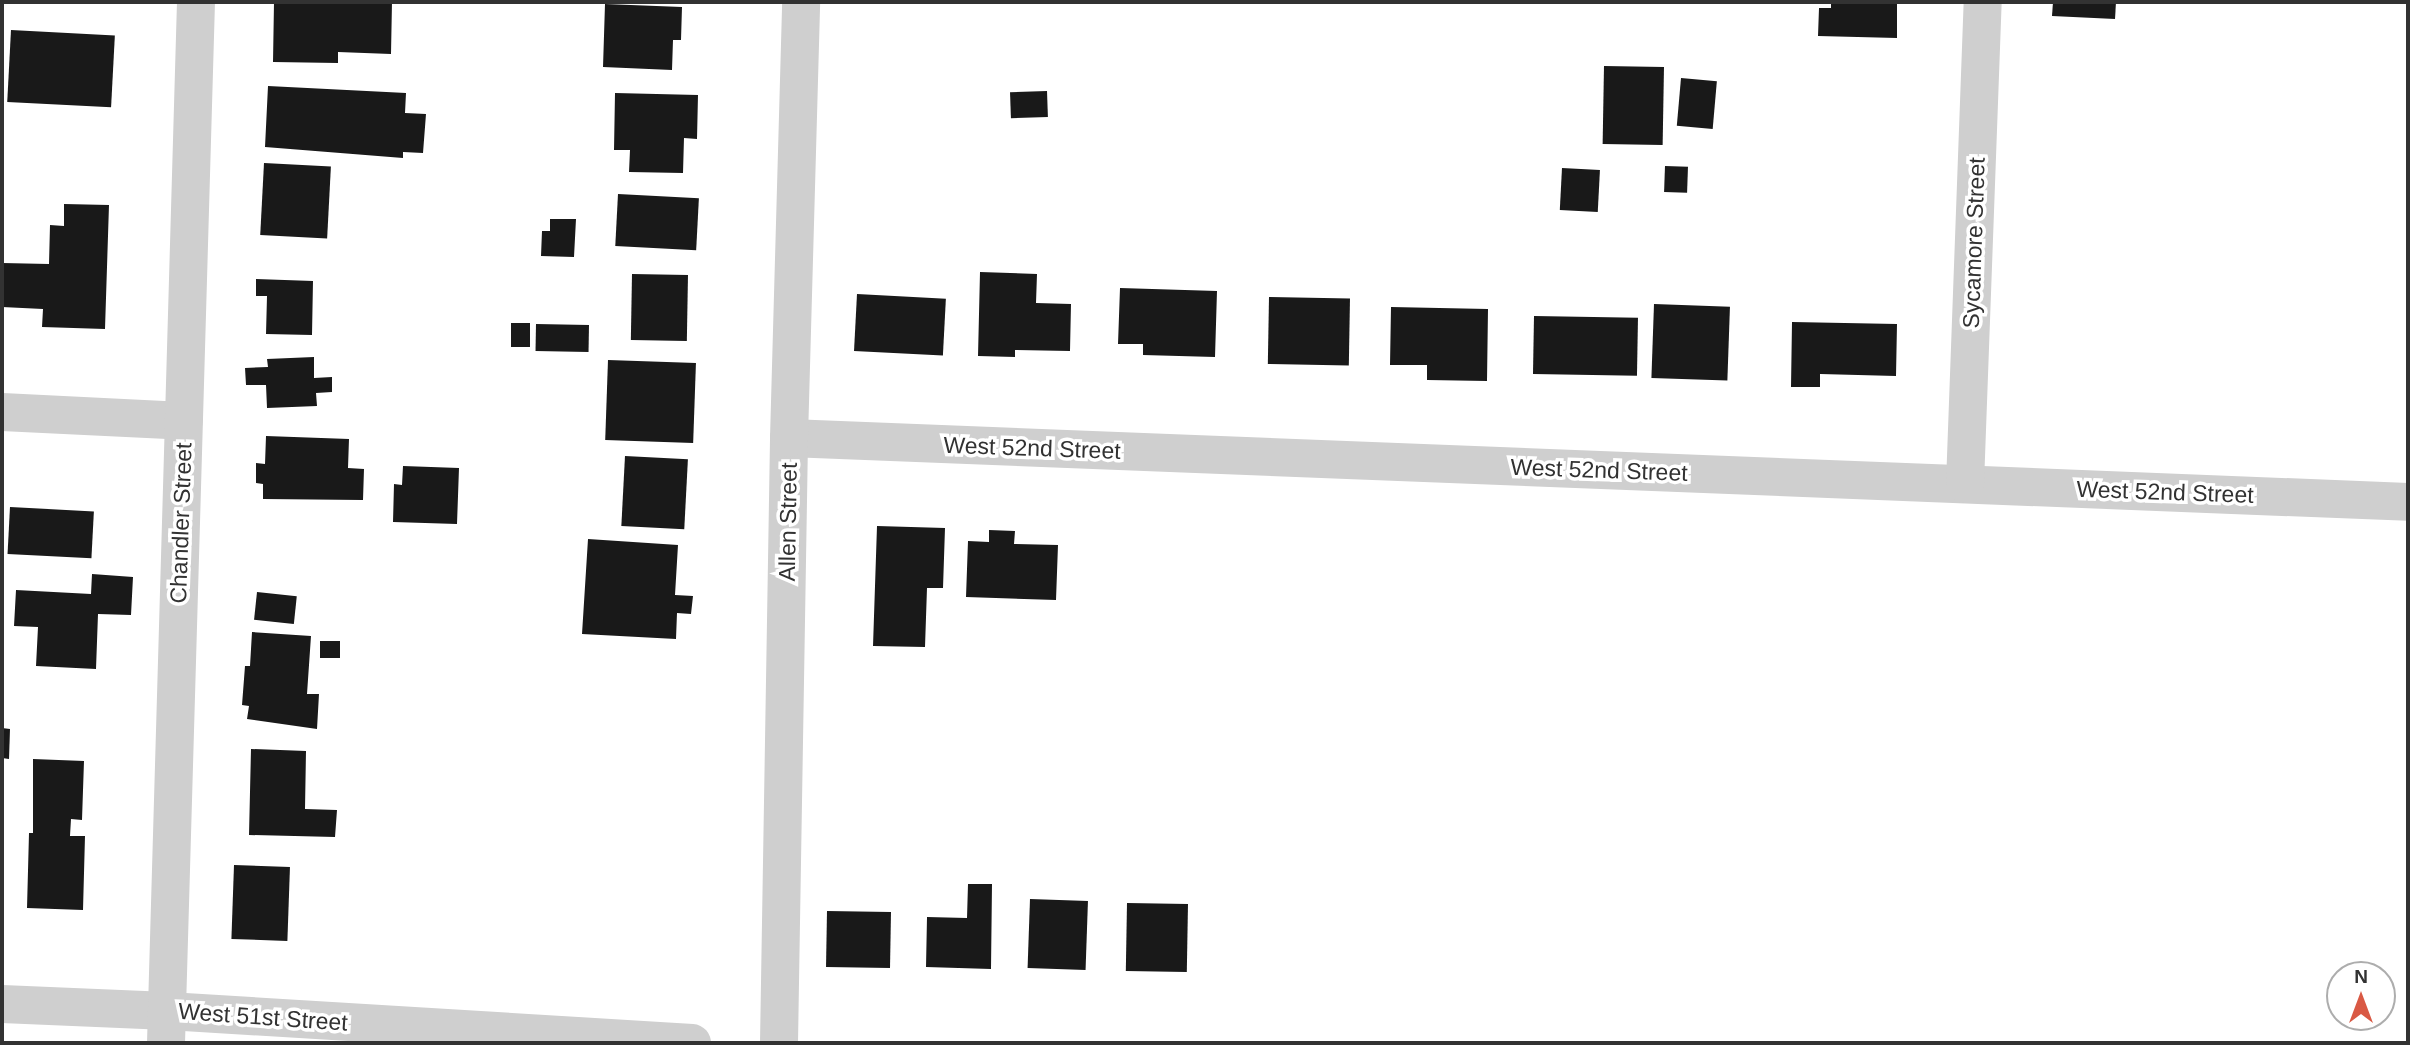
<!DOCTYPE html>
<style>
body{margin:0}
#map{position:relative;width:2410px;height:1045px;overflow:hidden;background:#fff;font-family:Arial,sans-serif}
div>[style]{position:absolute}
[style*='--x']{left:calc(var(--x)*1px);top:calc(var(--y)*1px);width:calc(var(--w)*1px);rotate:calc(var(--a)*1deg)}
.building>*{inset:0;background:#191919;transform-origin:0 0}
.minor>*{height:38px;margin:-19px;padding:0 19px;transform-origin:19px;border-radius:19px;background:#cfcfcf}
.tertiary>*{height:38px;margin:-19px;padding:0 19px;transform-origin:19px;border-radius:19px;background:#cfcfcf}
span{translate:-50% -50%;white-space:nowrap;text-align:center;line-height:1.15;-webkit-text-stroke:7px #fff;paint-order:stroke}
.street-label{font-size:23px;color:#323232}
.frame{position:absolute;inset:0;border:4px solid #323232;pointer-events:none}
.north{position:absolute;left:2326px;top:961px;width:70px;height:70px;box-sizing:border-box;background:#fff;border:2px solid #adadad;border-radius:50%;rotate:0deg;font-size:19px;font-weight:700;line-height:28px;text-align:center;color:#323232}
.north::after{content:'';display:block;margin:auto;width:24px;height:32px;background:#d95944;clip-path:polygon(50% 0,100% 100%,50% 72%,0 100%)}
</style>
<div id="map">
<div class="building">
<i style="clip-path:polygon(274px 2px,392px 2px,391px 54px,338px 52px,338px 63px,273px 62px)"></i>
<i style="clip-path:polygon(1831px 2px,1897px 2px,1897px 38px,1818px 36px,1819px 8px,1831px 8px)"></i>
<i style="clip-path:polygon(2053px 2px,2116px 2px,2115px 19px,2052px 16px)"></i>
<i style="clip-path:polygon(605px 4px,682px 7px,681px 40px,673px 40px,672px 70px,603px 67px)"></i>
<i style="left:11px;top:30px;width:104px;height:72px;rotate:3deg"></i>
<i style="left:1604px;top:66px;width:60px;height:78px;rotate:1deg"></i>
<i style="left:1681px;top:78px;width:36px;height:48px;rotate:5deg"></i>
<i style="clip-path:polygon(268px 86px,406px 93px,405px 113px,426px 114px,423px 153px,403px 152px,403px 158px,265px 147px)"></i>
<i style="left:1047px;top:91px;width:26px;height:37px;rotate:88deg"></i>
<i style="clip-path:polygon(615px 93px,698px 95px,697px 139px,684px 138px,683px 173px,629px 172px,630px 150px,614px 150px)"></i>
<i style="left:264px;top:163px;width:67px;height:72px;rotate:3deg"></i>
<i style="left:1665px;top:166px;width:23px;height:26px;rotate:2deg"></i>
<i style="left:1562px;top:168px;width:38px;height:42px;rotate:3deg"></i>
<i style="left:618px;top:194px;width:81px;height:52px;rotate:3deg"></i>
<i style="clip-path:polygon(64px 204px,109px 205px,105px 329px,42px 327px,43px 309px,2px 307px,2px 263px,49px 264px,50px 225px,64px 226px)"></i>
<i style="clip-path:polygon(550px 219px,576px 219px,574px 257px,541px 256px,542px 231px,550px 231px)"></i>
<i style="clip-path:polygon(980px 272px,1037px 274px,1036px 303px,1071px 304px,1070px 351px,1015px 350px,1015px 357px,978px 356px)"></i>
<i style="left:632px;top:274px;width:56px;height:66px;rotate:1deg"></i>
<i style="clip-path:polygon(256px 279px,313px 281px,312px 335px,266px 334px,267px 296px,256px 296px)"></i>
<i style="clip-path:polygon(1120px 288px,1217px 291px,1215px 357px,1143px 355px,1143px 344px,1118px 344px)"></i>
<i style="left:857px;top:294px;width:89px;height:57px;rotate:3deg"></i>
<i style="left:1269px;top:297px;width:81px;height:67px;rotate:1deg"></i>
<i style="left:1654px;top:304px;width:76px;height:74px;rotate:2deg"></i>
<i style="clip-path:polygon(1391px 307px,1488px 309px,1487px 381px,1427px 380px,1427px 365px,1390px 365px)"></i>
<i style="left:1534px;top:316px;width:104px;height:58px;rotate:1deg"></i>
<i style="clip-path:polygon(1792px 322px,1897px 324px,1896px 376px,1820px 374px,1820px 387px,1791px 387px)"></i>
<i style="left:511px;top:323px;width:19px;height:24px"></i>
<i style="left:536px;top:324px;width:53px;height:27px;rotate:1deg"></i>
<i style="clip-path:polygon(314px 357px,314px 378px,332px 377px,332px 392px,316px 393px,317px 406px,267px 408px,266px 385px,246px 385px,245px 368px,268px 367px,267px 359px)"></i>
<i style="left:608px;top:360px;width:88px;height:80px;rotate:2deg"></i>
<i style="clip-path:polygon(266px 436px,349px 439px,348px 468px,364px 469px,363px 500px,263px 499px,263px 484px,256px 483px,256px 463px,265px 464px)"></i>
<i style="left:625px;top:456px;width:63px;height:70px;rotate:3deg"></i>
<i style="clip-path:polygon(403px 466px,459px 468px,457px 524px,393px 522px,394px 484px,402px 485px)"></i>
<i style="left:10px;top:507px;width:84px;height:47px;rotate:3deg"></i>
<i style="clip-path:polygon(877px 526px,945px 528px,943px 588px,927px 588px,925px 647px,873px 646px)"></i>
<i style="clip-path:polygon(989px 530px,1015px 531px,1014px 544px,1058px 545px,1056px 600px,966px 597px,968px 541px,989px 542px)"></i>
<i style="clip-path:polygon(588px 539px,678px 545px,675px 595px,693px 596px,691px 614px,677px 613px,676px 639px,582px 634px)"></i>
<i style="clip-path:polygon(92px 574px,133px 577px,131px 615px,98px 614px,96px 669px,36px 666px,38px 627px,14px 626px,16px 590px,91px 594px)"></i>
<i style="left:257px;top:592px;width:40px;height:28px;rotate:6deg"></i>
<i style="clip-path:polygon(252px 632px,311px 636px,307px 694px,319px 694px,317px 729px,247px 719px,249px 706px,242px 705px,245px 666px,250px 666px)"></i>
<i style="left:320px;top:641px;width:20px;height:17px"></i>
<i style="clip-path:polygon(2px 728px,10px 729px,9px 759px,2px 758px)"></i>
<i style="clip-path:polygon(251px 749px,306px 751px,305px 809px,337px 810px,335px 837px,249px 835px)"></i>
<i style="clip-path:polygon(33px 759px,84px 761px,82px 820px,71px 819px,70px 836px,85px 836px,83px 910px,27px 908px,29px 833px,33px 833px)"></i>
<i style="left:234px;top:865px;width:56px;height:74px;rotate:2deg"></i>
<i style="clip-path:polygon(968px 884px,992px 884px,991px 969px,926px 967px,927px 917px,967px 918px)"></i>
<i style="left:1030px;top:899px;width:58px;height:69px;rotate:2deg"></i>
<i style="left:1127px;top:903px;width:61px;height:68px;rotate:1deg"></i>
<i style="left:827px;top:911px;width:64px;height:56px;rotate:1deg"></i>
</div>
<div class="minor">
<i style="--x:2;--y:412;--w:182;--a:2.8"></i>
<i style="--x:789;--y:438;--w:1620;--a:2.26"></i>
<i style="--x:1965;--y:484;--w:482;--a:-87.9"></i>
<i style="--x:2;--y:1004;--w:166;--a:2.4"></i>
<i style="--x:168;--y:1011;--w:525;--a:3.49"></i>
<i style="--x:166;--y:1043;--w:1041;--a:-88.35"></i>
</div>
<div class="tertiary">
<i style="--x:779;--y:1043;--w:605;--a:-89.05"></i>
<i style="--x:789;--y:438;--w:436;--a:-88.4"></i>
</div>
<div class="street-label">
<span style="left:1974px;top:243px;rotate:-88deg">Sycamore Street</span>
<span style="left:1032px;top:448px;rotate:2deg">West 52nd Street</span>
<span style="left:1599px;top:470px;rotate:2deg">West 52nd Street</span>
<span style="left:2165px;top:492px;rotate:2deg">West 52nd Street</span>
<span style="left:788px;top:522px;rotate:-89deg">Allen Street</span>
<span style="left:181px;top:523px;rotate:-88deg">Chandler Street</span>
<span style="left:263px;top:1017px;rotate:4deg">West 51st Street</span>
</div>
<div class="frame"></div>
<div class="north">N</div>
</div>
